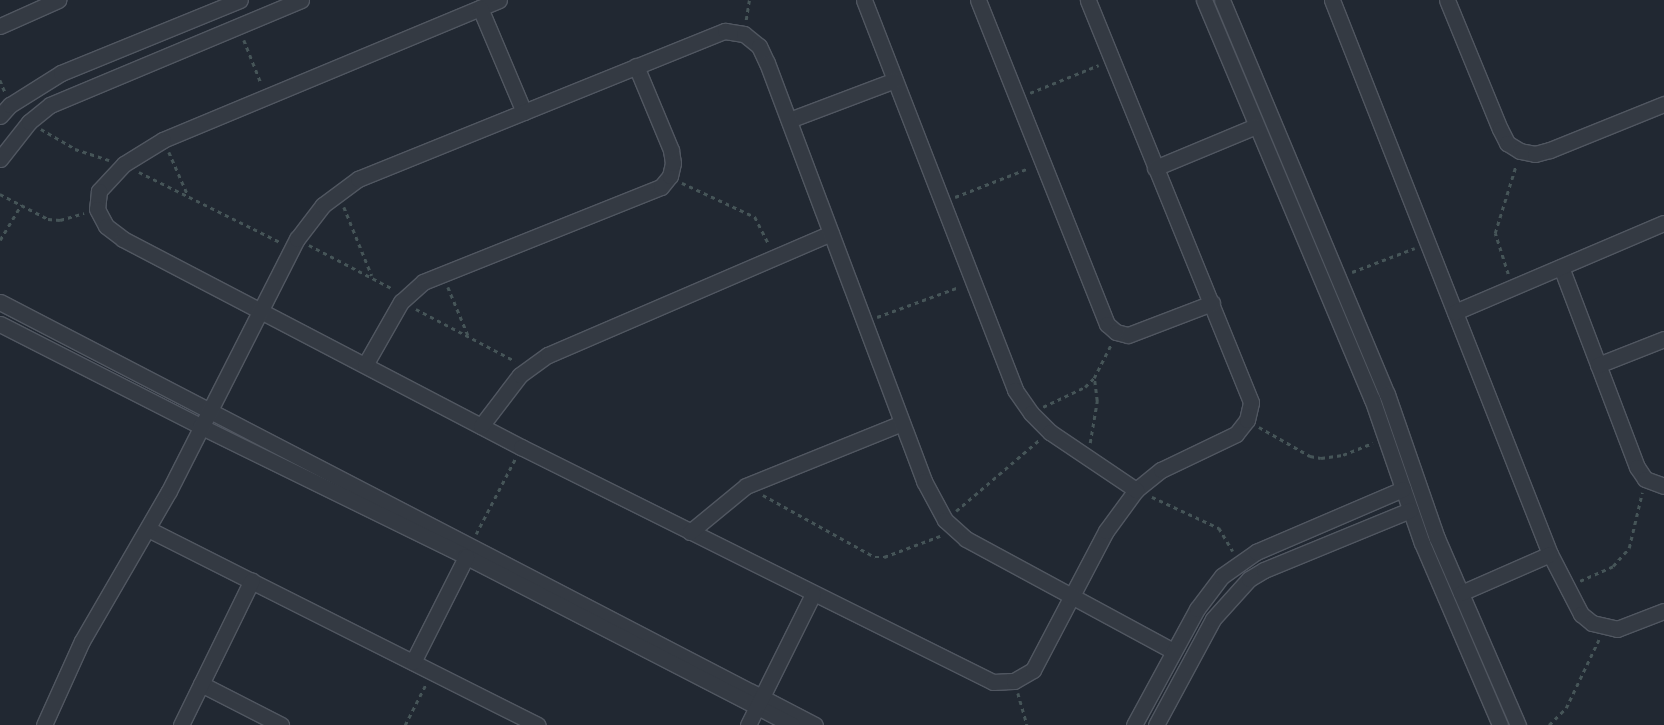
<!DOCTYPE html>
<style>
body{margin:0}
#map{position:relative;width:1664px;height:725px;overflow:hidden;background:#212832;font-family:Commissioner,sans-serif}
div>[style]{position:absolute}
[style*='--x']{left:calc(var(--x)*1px);top:calc(var(--y)*1px);width:calc(var(--w)*1px);rotate:calc(var(--a)*1deg)}
.path>*{height:2.5px;margin-top:-1.25px;transform-origin:0;background:repeating-linear-gradient(90deg,#465558 0 4px,transparent 0 8px)}
.roads{filter:drop-shadow(1px 0 #515761) drop-shadow(-1px 0 #515761) drop-shadow(0 1px #515761) drop-shadow(0 -1px #515761)}
.minor>*{height:15px;margin:-7.5px;padding:0 7.5px;transform-origin:7.5px;border-radius:7.5px;background:#343a43}
span{translate:-50% -50%;white-space:nowrap;text-align:center;line-height:1.15;-webkit-text-stroke:4px #1a1f27;paint-order:stroke}
</style>
<div id="map">
<div class="path">
<i style="--x:746;--y:20;--w:20;--a:-81"></i>
<i style="--x:244;--y:40;--w:46;--a:68.4"></i>
<i style="--x:0;--y:80;--w:13;--a:67"></i>
<i style="--x:1030;--y:93;--w:74;--a:-22.1"></i>
<i style="--x:41;--y:129;--w:39;--a:30"></i>
<i style="--x:75;--y:149;--w:36;--a:18"></i>
<i style="--x:169;--y:152;--w:45;--a:66.3"></i>
<i style="--x:139;--y:172;--w:157;--a:26.4"></i>
<i style="--x:682;--y:183;--w:81;--a:25"></i>
<i style="--x:755;--y:217;--w:31;--a:63"></i>
<i style="--x:0;--y:194;--w:54;--a:27.5"></i>
<i style="--x:48;--y:219;--w:12;--a:5"></i>
<i style="--x:60;--y:220;--w:25;--a:-16"></i>
<i style="--x:955;--y:197;--w:79;--a:-21.4"></i>
<i style="--x:344;--y:207;--w:74;--a:67.9"></i>
<i style="--x:0;--y:240;--w:41;--a:-59"></i>
<i style="--x:309;--y:245;--w:95;--a:27.6"></i>
<i style="--x:1352;--y:272;--w:67;--a:-20.9"></i>
<i style="--x:1508;--y:274;--w:43;--a:-107.6"></i>
<i style="--x:1495;--y:233;--w:71;--a:-72.8"></i>
<i style="--x:448;--y:287;--w:52;--a:67.4"></i>
<i style="--x:416;--y:309;--w:112;--a:27.7"></i>
<i style="--x:877;--y:317;--w:87;--a:-20.1"></i>
<i style="--x:1043;--y:407;--w:47;--a:-25.5"></i>
<i style="--x:1085;--y:387;--w:13;--a:-45"></i>
<i style="--x:1094;--y:378;--w:38;--a:-63"></i>
<i style="--x:1259;--y:427;--w:59;--a:29.6"></i>
<i style="--x:1310;--y:456;--w:11;--a:10"></i>
<i style="--x:1321;--y:458;--w:22;--a:-8"></i>
<i style="--x:1343;--y:455;--w:32;--a:-22"></i>
<i style="--x:1090;--y:443;--w:43;--a:-80.5"></i>
<i style="--x:1097;--y:401;--w:23;--a:-97"></i>
<i style="--x:763;--y:495;--w:128;--a:29"></i>
<i style="--x:875;--y:557;--w:9;--a:0"></i>
<i style="--x:884;--y:557;--w:60;--a:-20.6"></i>
<i style="--x:1152;--y:497;--w:74;--a:24.8"></i>
<i style="--x:1219;--y:528;--w:27;--a:59"></i>
<i style="--x:956;--y:511;--w:109;--a:-40.5"></i>
<i style="--x:476;--y:534;--w:85;--a:-62.5"></i>
<i style="--x:1580;--y:581;--w:36;--a:-24"></i>
<i style="--x:1613;--y:566;--w:24;--a:-48"></i>
<i style="--x:1629;--y:548;--w:57;--a:-76.7"></i>
<i style="--x:1018;--y:693;--w:33;--a:74"></i>
<i style="--x:405;--y:725;--w:46;--a:-62.9"></i>
<i style="--x:1549;--y:725;--w:24;--a:-45"></i>
<i style="--x:1566;--y:708;--w:76;--a:-64.4"></i>
</div>
<div class="roads">
<div class="minor">
<i style="--x:499;--y:0;--w:364;--a:157.4"></i>
<i style="--x:163;--y:140;--w:46;--a:148.4"></i>
<i style="--x:124;--y:164;--w:37;--a:133"></i>
<i style="--x:99;--y:191;--w:18;--a:96"></i>
<i style="--x:97;--y:209;--w:19;--a:62"></i>
<i style="--x:106;--y:226;--w:21;--a:37"></i>
<i style="--x:123;--y:239;--w:449;--a:27.6"></i>
<i style="--x:521;--y:447;--w:527;--a:26.47"></i>
<i style="--x:993;--y:682;--w:21;--a:-3"></i>
<i style="--x:1014;--y:681;--w:22;--a:-30"></i>
<i style="--x:1033;--y:670;--w:157;--a:-62.3"></i>
<i style="--x:1106;--y:531;--w:51;--a:-53.8"></i>
<i style="--x:1136;--y:490;--w:32;--a:-39"></i>
<i style="--x:1161;--y:470;--w:83;--a:-25.6"></i>
<i style="--x:1236;--y:434;--w:18;--a:-52"></i>
<i style="--x:1247;--y:420;--w:18;--a:-77"></i>
<i style="--x:1251;--y:402;--w:434;--a:-112.1"></i>
<i style="--x:864;--y:0;--w:418;--a:68.8"></i>
<i style="--x:1015;--y:390;--w:28;--a:55"></i>
<i style="--x:1031;--y:413;--w:27;--a:45"></i>
<i style="--x:1050;--y:432;--w:104;--a:34"></i>
<i style="--x:978;--y:0;--w:349;--a:68.3"></i>
<i style="--x:1107;--y:324;--w:12;--a:42"></i>
<i style="--x:1116;--y:332;--w:12;--a:14"></i>
<i style="--x:1128;--y:335;--w:90;--a:-20.9"></i>
<i style="--x:1204;--y:0;--w:433;--a:67.2"></i>
<i style="--x:1372;--y:399;--w:152;--a:70.9"></i>
<i style="--x:1422;--y:543;--w:198;--a:66.8"></i>
<i style="--x:1222;--y:0;--w:427;--a:67.3"></i>
<i style="--x:1387;--y:394;--w:152;--a:70.9"></i>
<i style="--x:1437;--y:538;--w:204;--a:66.6"></i>
<i style="--x:1332;--y:0;--w:595;--a:68.52"></i>
<i style="--x:1550;--y:554;--w:68;--a:62.7"></i>
<i style="--x:1581;--y:614;--w:14;--a:39"></i>
<i style="--x:1592;--y:623;--w:26;--a:13"></i>
<i style="--x:1617;--y:629;--w:50;--a:-21"></i>
<i style="--x:1447;--y:0;--w:139;--a:67.7"></i>
<i style="--x:1500;--y:129;--w:16;--a:63"></i>
<i style="--x:1507;--y:143;--w:15;--a:32"></i>
<i style="--x:1520;--y:151;--w:15;--a:11"></i>
<i style="--x:1535;--y:154;--w:16;--a:-15"></i>
<i style="--x:1550;--y:150;--w:123;--a:-22"></i>
<i style="--x:480;--y:8;--w:113;--a:67.1"></i>
<i style="--x:0;--y:26;--w:64;--a:-24.1"></i>
<i style="--x:0;--y:116;--w:15;--a:-48"></i>
<i style="--x:10;--y:105;--w:60;--a:-32.1"></i>
<i style="--x:61;--y:73;--w:193;--a:-22.2"></i>
<i style="--x:789;--y:120;--w:113;--a:-20.7"></i>
<i style="--x:0;--y:159;--w:47;--a:-51.9"></i>
<i style="--x:29;--y:122;--w:27;--a:-39"></i>
<i style="--x:50;--y:105;--w:272;--a:-22.7"></i>
<i style="--x:1155;--y:168;--w:109;--a:-22.6"></i>
<i style="--x:1561;--y:267;--w:214;--a:69.2"></i>
<i style="--x:1637;--y:467;--w:14;--a:56"></i>
<i style="--x:1645;--y:479;--w:20;--a:20"></i>
<i style="--x:0;--y:302;--w:918;--a:27.43"></i>
<i style="--x:1455;--y:312;--w:227;--a:-23.1"></i>
<i style="--x:0;--y:324;--w:225;--a:27"></i>
<i style="--x:200;--y:426;--w:295;--a:26.1"></i>
<i style="--x:465;--y:556;--w:368;--a:27.3"></i>
<i style="--x:365;--y:365;--w:73;--a:-60.3"></i>
<i style="--x:401;--y:302;--w:30;--a:-42"></i>
<i style="--x:423;--y:282;--w:256;--a:-21.8"></i>
<i style="--x:661;--y:187;--w:14;--a:-51"></i>
<i style="--x:670;--y:176;--w:13;--a:-77"></i>
<i style="--x:673;--y:163;--w:13;--a:-99"></i>
<i style="--x:671;--y:150;--w:91;--a:-112.6"></i>
<i style="--x:1598;--y:365;--w:71;--a:-21.5"></i>
<i style="--x:481;--y:426;--w:64;--a:-52.6"></i>
<i style="--x:520;--y:375;--w:34;--a:-36"></i>
<i style="--x:548;--y:355;--w:308;--a:-23.3"></i>
<i style="--x:148;--y:529;--w:436;--a:26.7"></i>
<i style="--x:690;--y:532;--w:72;--a:-39.4"></i>
<i style="--x:746;--y:486;--w:168;--a:-22"></i>
<i style="--x:1461;--y:593;--w:97;--a:-23.7"></i>
<i style="--x:413;--y:662;--w:118;--a:-63.2"></i>
<i style="--x:201;--y:684;--w:90;--a:27.1"></i>
<i style="--x:44;--y:725;--w:92;--a:-65.7"></i>
<i style="--x:82;--y:641;--w:173;--a:-59.9"></i>
<i style="--x:169;--y:491;--w:283;--a:-63.1"></i>
<i style="--x:297;--y:239;--w:43;--a:-52.6"></i>
<i style="--x:323;--y:205;--w:44;--a:-36.6"></i>
<i style="--x:358;--y:179;--w:396;--a:-22"></i>
<i style="--x:725;--y:31;--w:19;--a:9"></i>
<i style="--x:744;--y:34;--w:19;--a:39"></i>
<i style="--x:759;--y:46;--w:19;--a:65"></i>
<i style="--x:767;--y:63;--w:447;--a:69.4"></i>
<i style="--x:924;--y:481;--w:44;--a:61.7"></i>
<i style="--x:945;--y:520;--w:28;--a:42"></i>
<i style="--x:966;--y:539;--w:235;--a:28.4"></i>
<i style="--x:181;--y:725;--w:161;--a:-63.9"></i>
<i style="--x:748;--y:725;--w:146;--a:-63.6"></i>
<i style="--x:1134;--y:725;--w:132;--a:-61.5"></i>
<i style="--x:1197;--y:609;--w:41;--a:-52.9"></i>
<i style="--x:1222;--y:576;--w:42;--a:-35.2"></i>
<i style="--x:1256;--y:552;--w:160;--a:-23.2"></i>
<i style="--x:1156;--y:725;--w:120;--a:-61.7"></i>
<i style="--x:1213;--y:619;--w:54;--a:-48"></i>
<i style="--x:1249;--y:579;--w:17;--a:-31"></i>
<i style="--x:1264;--y:570;--w:158;--a:-22.3"></i>
</div>
</div>
</div>
